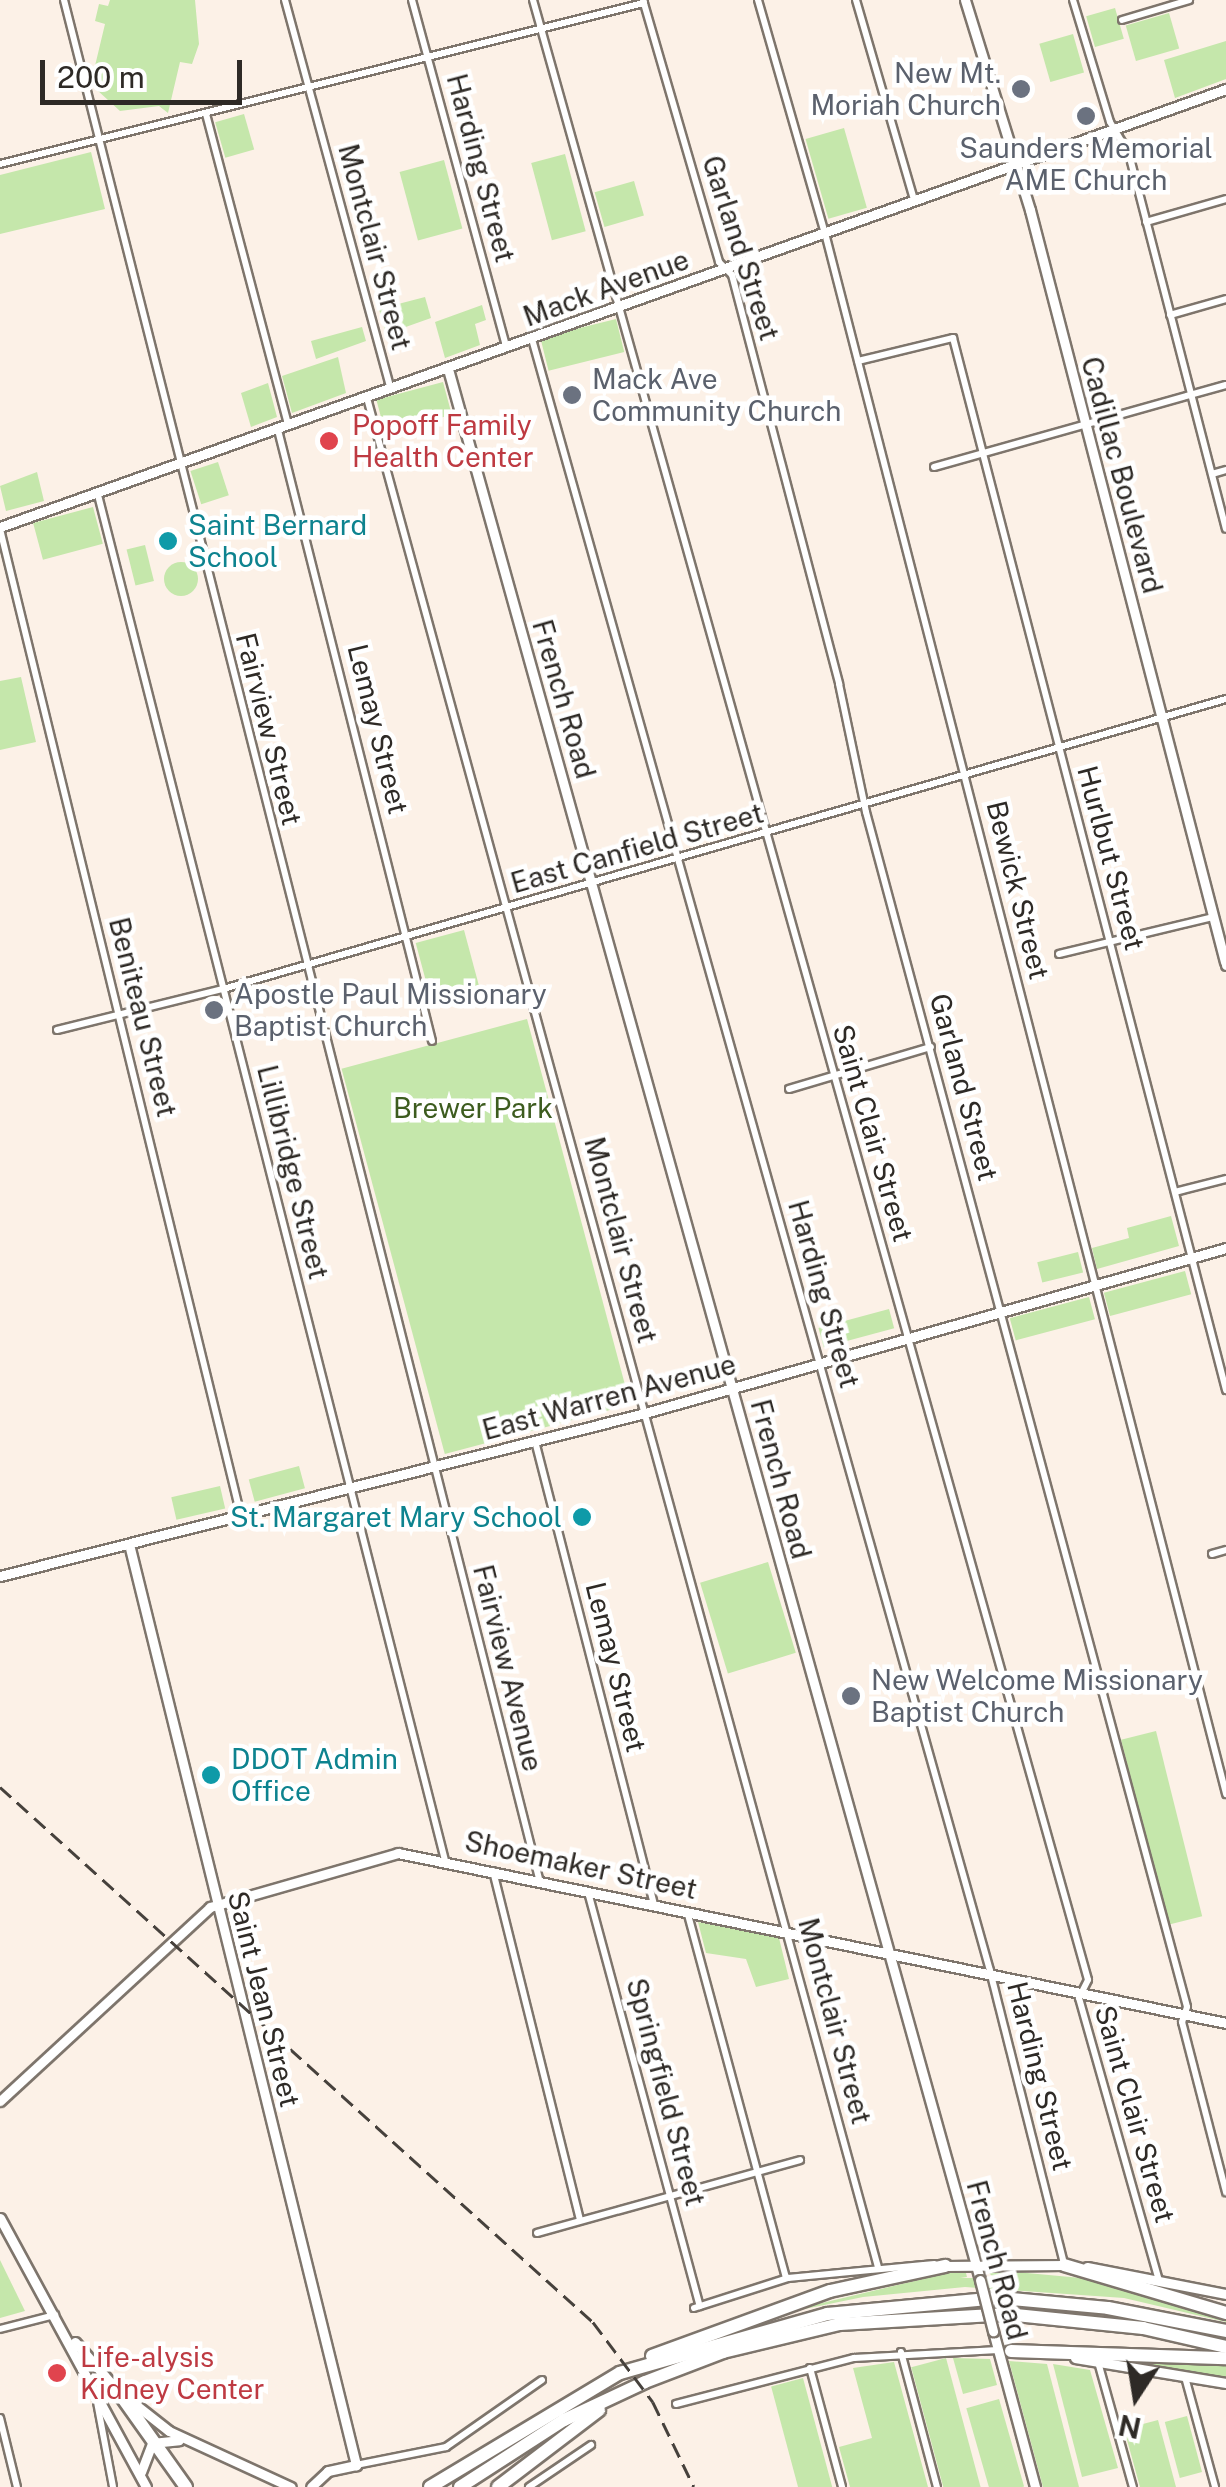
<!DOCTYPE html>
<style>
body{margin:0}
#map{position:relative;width:1226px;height:2487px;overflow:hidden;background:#fcf1e7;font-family:"Public Sans",sans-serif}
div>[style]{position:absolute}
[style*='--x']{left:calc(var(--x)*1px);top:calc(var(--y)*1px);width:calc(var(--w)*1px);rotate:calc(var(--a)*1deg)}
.green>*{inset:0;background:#c5e7ab;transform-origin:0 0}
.round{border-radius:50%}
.roads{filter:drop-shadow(2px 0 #7e756c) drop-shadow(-2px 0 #7e756c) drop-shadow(0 2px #7e756c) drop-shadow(0 -2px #7e756c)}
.minor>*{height:6px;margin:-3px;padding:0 3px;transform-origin:3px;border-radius:3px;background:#fff}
.tertiary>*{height:9px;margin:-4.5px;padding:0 4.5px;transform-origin:4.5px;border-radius:4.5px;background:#fff}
.secondary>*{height:9px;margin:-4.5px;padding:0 4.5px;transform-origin:4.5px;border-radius:4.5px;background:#fff}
.motorway>*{height:12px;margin:-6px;padding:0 6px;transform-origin:6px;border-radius:6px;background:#fff}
.rail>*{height:2.5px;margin-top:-1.25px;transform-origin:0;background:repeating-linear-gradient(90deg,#46413c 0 15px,transparent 0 23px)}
.bridges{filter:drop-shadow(2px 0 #7e756c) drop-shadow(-2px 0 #7e756c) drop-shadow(0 2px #7e756c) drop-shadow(0 -2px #7e756c)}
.tertiary-bridge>*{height:9px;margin:-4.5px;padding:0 4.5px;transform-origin:4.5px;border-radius:4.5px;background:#fff}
.dots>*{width:28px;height:28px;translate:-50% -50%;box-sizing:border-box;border:5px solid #fff;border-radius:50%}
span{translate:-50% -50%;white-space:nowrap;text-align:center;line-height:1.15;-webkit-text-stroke:9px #fff;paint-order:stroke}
.worship-label{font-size:28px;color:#5b616d}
.right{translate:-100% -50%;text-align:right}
.left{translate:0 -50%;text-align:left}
.street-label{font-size:28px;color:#2e2a26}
.health-label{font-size:28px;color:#be3a42}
.culture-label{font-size:28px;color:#0d838f}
.park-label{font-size:28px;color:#3d5c1f}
.north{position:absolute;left:1086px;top:2347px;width:100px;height:100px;-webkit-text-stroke:8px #fff;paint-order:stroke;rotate:192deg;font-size:28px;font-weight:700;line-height:40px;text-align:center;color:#2e2a26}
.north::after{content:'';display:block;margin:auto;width:35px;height:45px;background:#2e2a26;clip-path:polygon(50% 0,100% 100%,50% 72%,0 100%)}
.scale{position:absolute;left:40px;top:60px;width:202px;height:45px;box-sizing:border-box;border:5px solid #2e2a26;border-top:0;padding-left:12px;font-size:30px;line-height:35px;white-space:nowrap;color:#2e2a26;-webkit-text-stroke:8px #fff;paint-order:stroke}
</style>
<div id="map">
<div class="green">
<i style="clip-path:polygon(110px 0,195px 0,199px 44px,192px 64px,180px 62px,168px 113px,159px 106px,120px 111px,97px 90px,94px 70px,105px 24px,95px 21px,99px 4px,108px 6px)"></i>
<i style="left:1115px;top:8px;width:32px;height:30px;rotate:74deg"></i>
<i style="left:1169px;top:13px;width:37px;height:45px;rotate:74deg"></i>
<i style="left:1073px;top:34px;width:40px;height:35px;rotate:74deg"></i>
<i style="clip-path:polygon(1226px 41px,1226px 79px,1175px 98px,1164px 60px)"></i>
<i style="left:244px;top:114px;width:37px;height:30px;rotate:74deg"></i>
<i style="left:844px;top:128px;width:83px;height:40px;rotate:74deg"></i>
<i style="clip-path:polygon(91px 152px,105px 209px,0 234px,0 175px)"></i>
<i style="left:565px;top:154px;width:80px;height:35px;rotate:75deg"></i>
<i style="left:444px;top:160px;width:71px;height:46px;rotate:75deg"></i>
<i style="left:634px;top:181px;width:36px;height:41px;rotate:74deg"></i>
<i style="clip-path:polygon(425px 297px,431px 318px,386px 334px,379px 309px)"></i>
<i style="clip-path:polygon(482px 305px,486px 320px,475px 324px,480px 345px,445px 358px,435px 322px)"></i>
<i style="left:616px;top:319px;width:34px;height:78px;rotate:76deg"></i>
<i style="clip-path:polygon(362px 327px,366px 341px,316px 359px,311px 341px)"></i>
<i style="clip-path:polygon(338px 357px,346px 393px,292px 413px,282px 376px)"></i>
<i style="left:443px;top:382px;width:34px;height:69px;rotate:75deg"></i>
<i style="clip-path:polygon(268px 383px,277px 417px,251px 427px,241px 393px)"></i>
<i style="left:218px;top:462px;width:35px;height:29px;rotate:72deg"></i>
<i style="clip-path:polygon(37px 472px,44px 501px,6px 511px,0 486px)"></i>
<i style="left:93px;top:507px;width:38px;height:62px;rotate:75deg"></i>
<i style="left:145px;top:545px;width:37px;height:19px;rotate:76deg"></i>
<i class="round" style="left:164px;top:562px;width:34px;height:34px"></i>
<i style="clip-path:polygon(21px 677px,36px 742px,0 750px,0 681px)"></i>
<i style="left:464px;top:930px;width:57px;height:50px;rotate:75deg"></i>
<i style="left:527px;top:1019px;width:399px;height:192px;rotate:75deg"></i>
<i style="clip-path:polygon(1171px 1216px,1179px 1246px,1097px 1269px,1092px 1248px,1129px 1238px,1127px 1228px)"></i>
<i style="left:1078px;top:1252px;width:21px;height:42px;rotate:76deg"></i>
<i style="left:1185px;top:1271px;width:24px;height:84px;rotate:75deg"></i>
<i style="left:1089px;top:1297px;width:23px;height:82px;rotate:75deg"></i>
<i style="left:889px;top:1309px;width:20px;height:73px;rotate:75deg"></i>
<i style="left:299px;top:1466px;width:23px;height:52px;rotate:75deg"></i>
<i style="left:220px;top:1486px;width:23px;height:50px;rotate:77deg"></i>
<i style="left:768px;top:1562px;width:95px;height:71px;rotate:73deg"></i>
<i style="left:1156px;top:1731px;width:191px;height:36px;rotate:76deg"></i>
<i style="clip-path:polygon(698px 1922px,779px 1938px,789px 1979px,756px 1987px,746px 1959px,706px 1953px)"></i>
<i style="clip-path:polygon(0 2260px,25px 2311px,0 2318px)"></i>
<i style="clip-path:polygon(965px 2269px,967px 2277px,960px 2278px,994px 2278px,985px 2269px,1092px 2279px,1226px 2318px,1226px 2322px,1124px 2298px,965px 2287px,863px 2297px,746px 2321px)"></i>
<i style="clip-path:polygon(1078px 2354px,1226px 2363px,1226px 2378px)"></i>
<i style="left:946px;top:2358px;width:134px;height:36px;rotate:75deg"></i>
<i style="clip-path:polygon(953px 2358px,990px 2359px,997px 2385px,963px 2394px)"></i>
<i style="clip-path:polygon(1009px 2361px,1047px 2364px,1079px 2487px,1043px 2487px)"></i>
<i style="clip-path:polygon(894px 2362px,928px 2487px,850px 2487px,839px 2447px,872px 2438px,853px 2368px)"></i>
<i style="clip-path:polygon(1053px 2364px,1090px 2370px,1118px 2468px,1082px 2477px)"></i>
<i style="left:803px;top:2378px;width:113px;height:33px;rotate:75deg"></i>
<i style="left:999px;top:2399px;width:91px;height:34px;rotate:74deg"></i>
<i style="left:1187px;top:2416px;width:58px;height:23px;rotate:75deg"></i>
<i style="clip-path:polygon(1158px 2420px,1176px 2487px,1140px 2487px,1124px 2429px)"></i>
</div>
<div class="roads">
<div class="minor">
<i style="--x:64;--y:0;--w:1938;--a:75.81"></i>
<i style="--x:285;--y:0;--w:403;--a:74.8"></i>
<i style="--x:412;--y:0;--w:360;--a:74.8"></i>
<i style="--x:533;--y:0;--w:2056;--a:74.34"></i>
<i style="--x:1088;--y:1980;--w:20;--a:117"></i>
<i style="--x:1079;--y:1998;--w:291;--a:74.2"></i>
<i style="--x:643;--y:0;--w:273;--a:73.8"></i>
<i style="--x:719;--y:262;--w:18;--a:45"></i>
<i style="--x:732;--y:275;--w:423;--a:75.3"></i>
<i style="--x:839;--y:684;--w:131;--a:78.1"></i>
<i style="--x:866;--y:812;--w:1237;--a:74.96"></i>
<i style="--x:1187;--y:2007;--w:16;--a:108"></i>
<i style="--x:1182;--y:2022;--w:176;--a:75.5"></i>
<i style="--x:758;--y:0;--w:242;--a:74"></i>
<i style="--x:825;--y:233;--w:1612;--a:75.59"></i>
<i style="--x:856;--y:0;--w:208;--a:73.8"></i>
<i style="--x:1073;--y:0;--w:127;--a:73.1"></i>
<i style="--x:1110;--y:122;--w:37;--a:59"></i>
<i style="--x:1129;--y:154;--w:387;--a:75.5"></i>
<i style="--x:1122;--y:20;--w:70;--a:-16.6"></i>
<i style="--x:206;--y:114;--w:322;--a:75.2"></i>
<i style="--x:0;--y:164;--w:664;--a:-14.04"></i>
<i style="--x:1146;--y:222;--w:83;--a:-16"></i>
<i style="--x:1170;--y:315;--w:58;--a:-15.9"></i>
<i style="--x:532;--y:339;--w:1695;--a:74.32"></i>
<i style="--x:990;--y:1971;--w:301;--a:75.8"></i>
<i style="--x:858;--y:361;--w:98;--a:-13.6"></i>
<i style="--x:953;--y:338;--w:1087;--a:75.45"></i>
<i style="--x:367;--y:398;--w:1938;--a:74.71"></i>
<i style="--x:278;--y:430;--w:630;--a:75.85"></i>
<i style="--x:934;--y:467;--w:303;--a:-15.7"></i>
<i style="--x:1212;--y:474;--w:15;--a:-16"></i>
<i style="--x:98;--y:495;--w:1408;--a:75.74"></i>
<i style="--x:0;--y:529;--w:1016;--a:76.28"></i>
<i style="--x:1059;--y:954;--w:158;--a:-13.5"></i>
<i style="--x:57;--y:1030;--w:171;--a:-13.9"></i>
<i style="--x:223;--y:989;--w:1044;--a:-16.13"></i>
<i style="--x:789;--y:1089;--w:148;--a:-16.5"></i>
<i style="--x:1175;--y:1192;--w:53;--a:-14.3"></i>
<i style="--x:535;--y:1441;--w:477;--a:75.6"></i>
<i style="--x:1212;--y:1554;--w:15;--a:-16"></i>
<i style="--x:493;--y:1871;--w:360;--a:76"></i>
<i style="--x:588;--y:1892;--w:429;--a:74.9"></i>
<i style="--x:687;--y:1911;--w:380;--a:74.9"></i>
<i style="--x:537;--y:2233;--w:273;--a:-15.5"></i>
<i style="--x:694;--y:2308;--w:99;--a:-17.7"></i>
<i style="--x:788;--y:2278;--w:147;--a:-5.5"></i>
<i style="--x:0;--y:2329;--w:57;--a:-14.3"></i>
<i style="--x:901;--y:2352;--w:140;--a:75.1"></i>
<i style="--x:1098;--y:2362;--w:130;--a:74.4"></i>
<i style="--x:810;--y:2368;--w:123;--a:74.9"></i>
<i style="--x:1185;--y:2377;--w:114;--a:74.7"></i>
<i style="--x:97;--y:2402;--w:86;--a:79.3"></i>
<i style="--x:676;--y:2404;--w:184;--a:-14.5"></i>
<i style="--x:854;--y:2358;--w:144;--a:-3.2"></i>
<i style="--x:0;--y:2418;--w:71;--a:76.2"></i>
<i style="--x:356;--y:2465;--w:92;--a:-11.3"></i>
<i style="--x:446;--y:2447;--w:117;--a:-34.9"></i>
<i style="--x:529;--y:2487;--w:75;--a:-34.1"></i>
</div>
<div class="tertiary">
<i style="--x:965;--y:0;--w:220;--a:72.8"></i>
<i style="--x:1030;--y:210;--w:777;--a:75.46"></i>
<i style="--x:448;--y:369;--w:1984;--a:74.44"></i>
<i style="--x:129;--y:1544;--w:949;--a:76.15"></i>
<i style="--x:356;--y:2465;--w:29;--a:168"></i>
<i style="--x:328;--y:2471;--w:23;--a:137"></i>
<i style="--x:0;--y:2101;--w:286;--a:-42.7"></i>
<i style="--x:210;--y:1907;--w:196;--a:-16"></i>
<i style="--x:398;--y:1853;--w:845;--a:11.6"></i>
<i style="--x:945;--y:2266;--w:121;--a:-0.5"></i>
<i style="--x:1087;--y:2267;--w:142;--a:11"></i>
<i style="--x:993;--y:2331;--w:162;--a:74.9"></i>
<i style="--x:1075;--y:2358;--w:153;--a:9.4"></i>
</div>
<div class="secondary">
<i style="--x:0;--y:527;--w:1302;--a:-19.66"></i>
<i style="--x:1226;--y:962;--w:3;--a:90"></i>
<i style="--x:0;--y:1576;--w:665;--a:-14.18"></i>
<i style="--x:645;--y:1413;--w:604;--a:-15.85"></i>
<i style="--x:0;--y:2218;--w:306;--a:61.5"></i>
<i style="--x:75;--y:2342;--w:64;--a:48.8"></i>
<i style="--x:117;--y:2390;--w:66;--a:38.3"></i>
<i style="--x:169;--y:2431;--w:134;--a:24.7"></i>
<i style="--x:141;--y:2472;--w:31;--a:-69"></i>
<i style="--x:152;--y:2443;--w:27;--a:-6"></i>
</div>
<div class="motorway">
<i style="--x:1064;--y:2265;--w:169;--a:16.5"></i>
<i style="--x:1011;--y:2351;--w:215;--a:1.9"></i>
<i style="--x:652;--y:2356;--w:189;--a:-20.1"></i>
<i style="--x:830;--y:2291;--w:118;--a:-12.3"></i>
<i style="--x:117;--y:2390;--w:119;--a:54.6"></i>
<i style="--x:430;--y:2487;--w:222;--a:-31"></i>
<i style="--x:620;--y:2373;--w:215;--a:-15.9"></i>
<i style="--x:827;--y:2314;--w:175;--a:-5.3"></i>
<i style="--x:1001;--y:2298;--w:107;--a:5.3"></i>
<i style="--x:1108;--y:2308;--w:120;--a:11"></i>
<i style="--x:460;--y:2487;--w:124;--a:-32.8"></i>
<i style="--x:564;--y:2420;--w:89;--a:-25.1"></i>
<i style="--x:645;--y:2382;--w:84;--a:-21"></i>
<i style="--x:723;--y:2352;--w:120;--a:-13.5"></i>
<i style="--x:840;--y:2324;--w:166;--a:-3.4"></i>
<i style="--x:1006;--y:2314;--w:138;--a:5.8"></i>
<i style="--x:1143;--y:2328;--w:85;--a:12.9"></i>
<i style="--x:498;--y:2487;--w:127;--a:-37.3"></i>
</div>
</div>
<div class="rail">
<i style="--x:0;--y:1787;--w:799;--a:42.06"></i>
<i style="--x:593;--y:2322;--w:100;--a:53.1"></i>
<i style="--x:653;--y:2402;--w:94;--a:64.2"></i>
</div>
<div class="bridges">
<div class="tertiary-bridge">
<i style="--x:980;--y:2280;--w:53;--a:75.7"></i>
</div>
</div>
<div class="dots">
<i style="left:1021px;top:89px;background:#6b7280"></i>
<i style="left:1086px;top:116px;background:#6b7280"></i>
<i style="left:572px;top:395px;background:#6b7280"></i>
<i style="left:329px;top:441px;background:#e0444e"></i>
<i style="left:168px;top:541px;background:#0f9aa8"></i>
<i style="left:214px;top:1010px;background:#6b7280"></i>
<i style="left:582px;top:1517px;background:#0f9aa8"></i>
<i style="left:851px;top:1696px;background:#6b7280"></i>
<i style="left:211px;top:1775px;background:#0f9aa8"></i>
<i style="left:57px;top:2373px;background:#e0444e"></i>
</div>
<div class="worship-label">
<span class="right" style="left:1001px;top:89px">New Mt.<br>Moriah Church</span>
<span style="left:1086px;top:164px">Saunders Memorial<br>AME Church</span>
<span class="left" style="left:592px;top:395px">Mack Ave<br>Community Church</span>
<span class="left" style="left:234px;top:1010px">Apostle Paul Missionary<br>Baptist Church</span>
<span class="left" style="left:871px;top:1696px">New Welcome Missionary<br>Baptist Church</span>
</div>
<div class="street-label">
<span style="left:481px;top:168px;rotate:75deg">Harding Street</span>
<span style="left:375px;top:247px;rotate:75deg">Montclair Street</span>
<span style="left:741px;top:248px;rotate:72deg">Garland Street</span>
<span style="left:606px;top:288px;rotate:-20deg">Mack Avenue</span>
<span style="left:1122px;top:475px;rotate:75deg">Cadillac Boulevard</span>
<span style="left:564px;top:699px;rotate:74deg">French Road</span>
<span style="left:269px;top:729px;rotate:76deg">Fairview Street</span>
<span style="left:378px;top:729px;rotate:76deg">Lemay Street</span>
<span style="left:637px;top:848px;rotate:-16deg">East Canfield Street</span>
<span style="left:1111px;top:858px;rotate:75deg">Hurlbut Street</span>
<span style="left:1018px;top:890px;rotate:76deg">Bewick Street</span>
<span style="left:143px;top:1017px;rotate:76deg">Beniteau Street</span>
<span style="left:964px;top:1087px;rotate:75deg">Garland Street</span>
<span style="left:873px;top:1133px;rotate:74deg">Saint Clair Street</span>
<span style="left:293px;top:1172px;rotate:76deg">Lillibridge Street</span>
<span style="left:621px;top:1240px;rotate:75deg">Montclair Street</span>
<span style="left:824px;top:1294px;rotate:74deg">Harding Street</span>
<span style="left:609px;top:1397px;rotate:-15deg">East Warren Avenue</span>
<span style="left:781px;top:1479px;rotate:75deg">French Road</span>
<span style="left:616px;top:1667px;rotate:76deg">Lemay Street</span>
<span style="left:508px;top:1668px;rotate:76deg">Fairview Avenue</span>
<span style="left:581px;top:1865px;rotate:12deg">Shoemaker Street</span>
<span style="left:264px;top:1999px;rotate:76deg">Saint Jean Street</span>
<span style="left:835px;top:2021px;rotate:75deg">Montclair Street</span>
<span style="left:1040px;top:2076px;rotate:76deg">Harding Street</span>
<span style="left:666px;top:2092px;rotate:75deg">Springfield Street</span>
<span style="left:1135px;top:2114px;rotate:74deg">Saint Clair Street</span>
<span style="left:997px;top:2260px;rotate:75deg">French Road</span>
</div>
<div class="health-label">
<span class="left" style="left:352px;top:441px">Popoff Family<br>Health Center</span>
<span class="left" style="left:80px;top:2373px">Life-alysis<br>Kidney Center</span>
</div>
<div class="culture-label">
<span class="left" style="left:188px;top:541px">Saint Bernard<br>School</span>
<span class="right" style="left:562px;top:1517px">St. Margaret Mary School</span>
<span class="left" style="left:231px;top:1775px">DDOT Admin<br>Office</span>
</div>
<div class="park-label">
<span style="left:473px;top:1108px">Brewer Park</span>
</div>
<div class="north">N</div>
<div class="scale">200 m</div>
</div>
